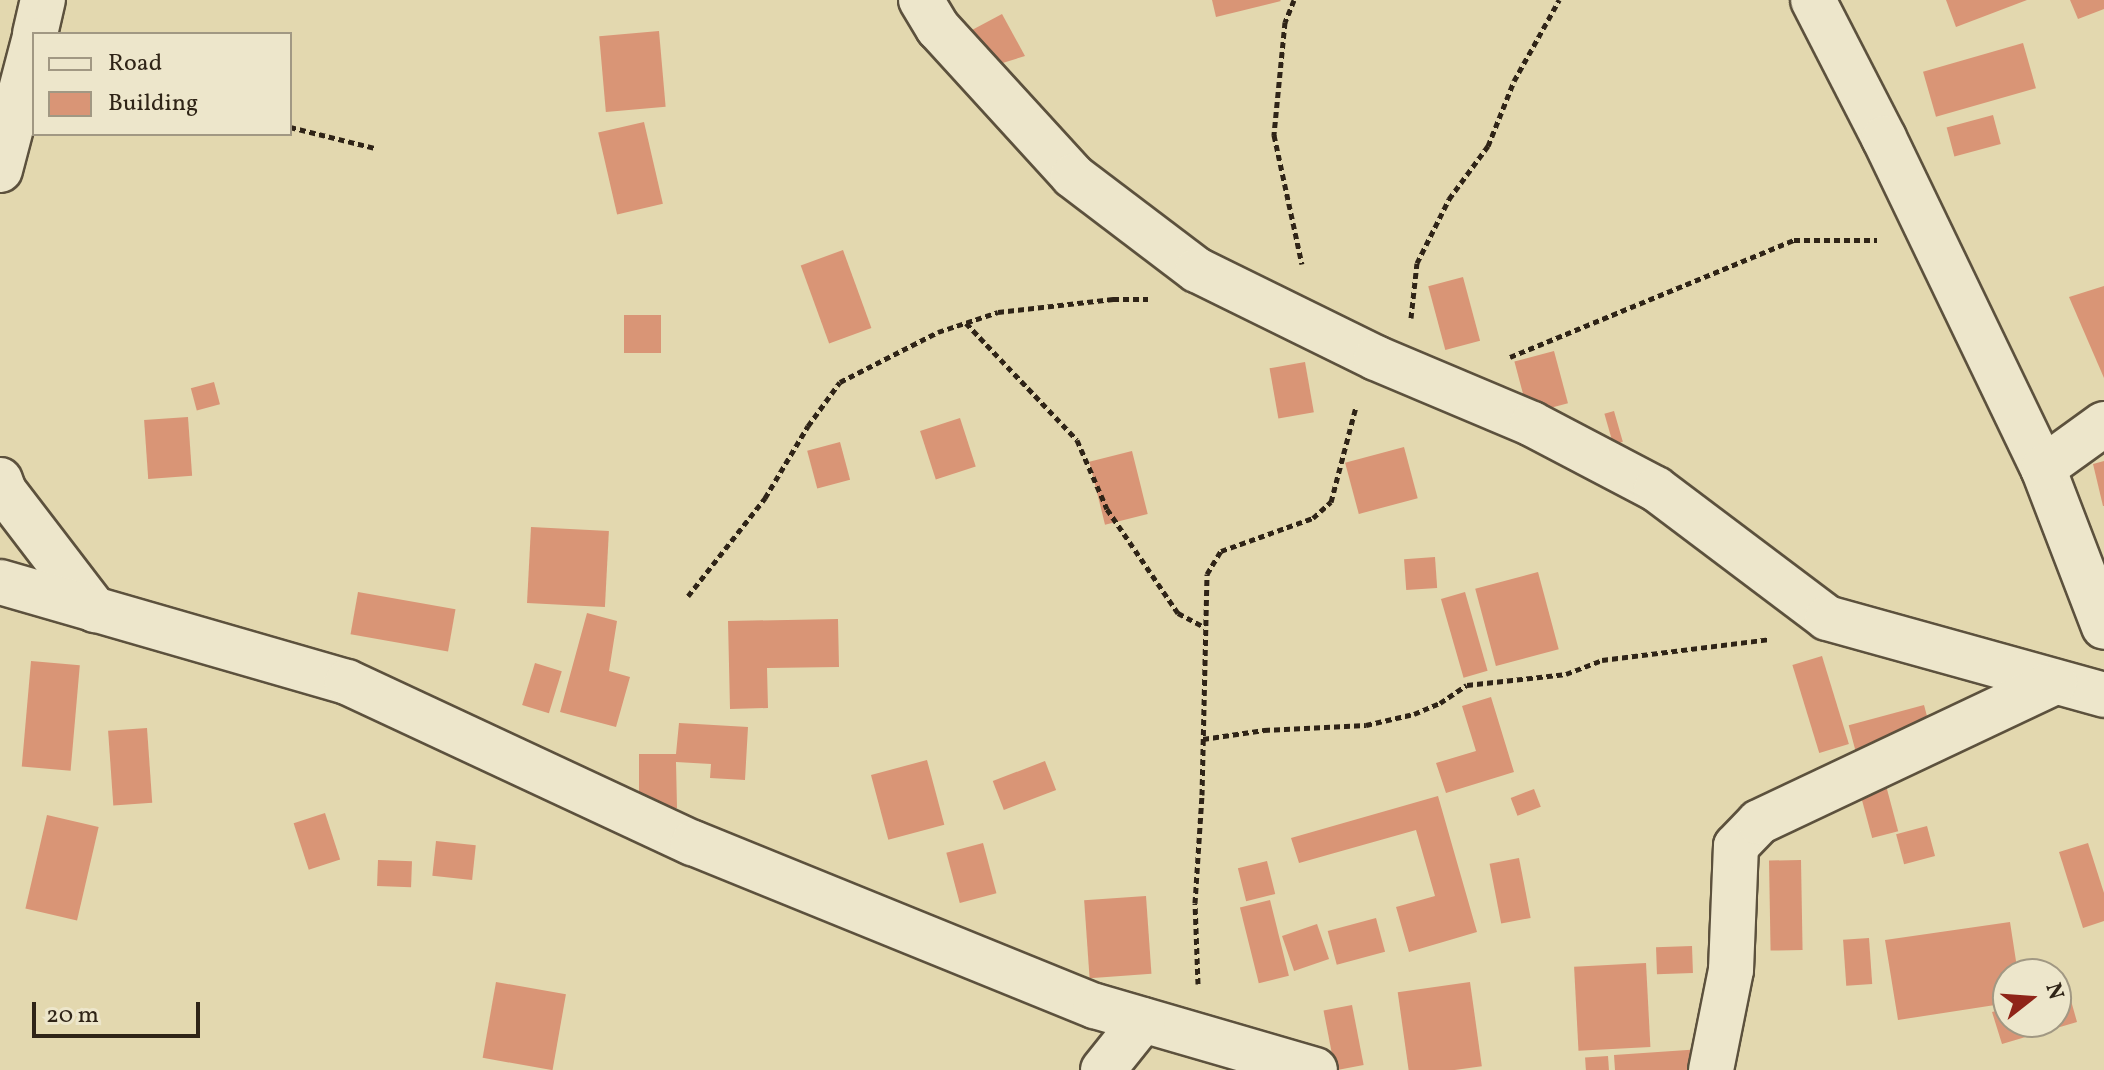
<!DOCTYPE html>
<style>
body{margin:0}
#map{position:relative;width:2104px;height:1070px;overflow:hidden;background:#e3d8af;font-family:Vollkorn,serif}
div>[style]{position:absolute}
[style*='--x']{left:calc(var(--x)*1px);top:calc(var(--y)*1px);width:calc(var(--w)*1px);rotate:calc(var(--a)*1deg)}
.building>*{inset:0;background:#d99576;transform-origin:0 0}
.path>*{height:5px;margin-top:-2.5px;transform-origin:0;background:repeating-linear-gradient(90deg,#2f2417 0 6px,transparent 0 10px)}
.roads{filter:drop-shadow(2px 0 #5c513d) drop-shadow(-2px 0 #5c513d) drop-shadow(0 2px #5c513d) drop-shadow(0 -2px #5c513d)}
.minor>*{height:44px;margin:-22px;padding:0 22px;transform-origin:22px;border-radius:22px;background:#ede6cb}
span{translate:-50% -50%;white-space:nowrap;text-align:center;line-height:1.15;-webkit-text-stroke:7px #ede6cb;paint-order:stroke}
.legend{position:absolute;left:32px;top:32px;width:260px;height:104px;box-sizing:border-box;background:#ede6cb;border:2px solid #a19883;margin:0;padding:10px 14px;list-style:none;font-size:24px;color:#2f2417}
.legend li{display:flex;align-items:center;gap:16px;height:40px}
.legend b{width:40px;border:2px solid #a19883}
.north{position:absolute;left:1992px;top:958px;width:80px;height:80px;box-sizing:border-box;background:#ede6cb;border:2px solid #a19883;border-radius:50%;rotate:73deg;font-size:22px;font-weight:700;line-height:32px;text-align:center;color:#2f2417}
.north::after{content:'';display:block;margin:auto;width:28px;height:36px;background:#8f2418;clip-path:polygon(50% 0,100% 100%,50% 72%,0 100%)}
.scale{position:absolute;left:32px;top:1002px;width:168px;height:36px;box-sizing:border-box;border:4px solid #2f2417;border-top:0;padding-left:10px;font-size:24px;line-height:28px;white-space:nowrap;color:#2f2417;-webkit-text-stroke:6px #ede6cb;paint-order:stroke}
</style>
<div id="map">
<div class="building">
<i style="clip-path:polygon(1212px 0,1280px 0,1281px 1px,1216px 17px)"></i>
<i style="clip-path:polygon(1946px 0,2027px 0,1956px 27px)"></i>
<i style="clip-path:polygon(2070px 0,2104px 0,2104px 9px,2078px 19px)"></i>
<i style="clip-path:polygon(1002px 14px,1025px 56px,993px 66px,972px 30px)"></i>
<i style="left:659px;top:31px;width:76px;height:60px;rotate:85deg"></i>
<i style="left:2023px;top:43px;width:47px;height:104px;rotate:74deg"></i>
<i style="left:1993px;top:115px;width:30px;height:48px;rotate:75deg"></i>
<i style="left:644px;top:122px;width:84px;height:47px;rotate:77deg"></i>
<i style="left:843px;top:250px;width:83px;height:45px;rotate:70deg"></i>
<i style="left:1463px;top:277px;width:66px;height:36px;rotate:75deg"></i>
<i style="clip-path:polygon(2104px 286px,2104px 378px,2069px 297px)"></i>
<i style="left:624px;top:315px;width:37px;height:38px"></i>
<i style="left:1554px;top:351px;width:54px;height:41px;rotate:75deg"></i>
<i style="left:1305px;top:362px;width:51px;height:36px;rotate:80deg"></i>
<i style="left:214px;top:382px;width:23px;height:24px;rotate:75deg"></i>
<i style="left:1614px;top:411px;width:32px;height:10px;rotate:74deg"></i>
<i style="left:188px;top:417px;width:59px;height:44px;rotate:86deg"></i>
<i style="left:960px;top:418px;width:51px;height:42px;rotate:72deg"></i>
<i style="left:840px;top:442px;width:39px;height:34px;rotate:75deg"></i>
<i style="left:1404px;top:447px;width:53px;height:61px;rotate:75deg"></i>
<i style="left:1132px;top:451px;width:65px;height:44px;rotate:76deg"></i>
<i style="clip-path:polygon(2104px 461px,2104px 506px,2103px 506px,2093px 464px)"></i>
<i style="left:531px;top:527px;width:78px;height:76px;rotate:3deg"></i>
<i style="left:1435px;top:557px;width:31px;height:31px;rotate:86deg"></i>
<i style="left:1538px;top:572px;width:80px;height:65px;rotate:75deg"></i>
<i style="left:358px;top:592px;width:99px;height:43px;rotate:10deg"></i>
<i style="left:1465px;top:592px;width:82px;height:25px;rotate:74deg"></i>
<i style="clip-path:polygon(587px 613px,617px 621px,609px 671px,630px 677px,616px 727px,560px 712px)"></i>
<i style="clip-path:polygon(838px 619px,839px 667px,767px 668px,768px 708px,730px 709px,728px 621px)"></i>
<i style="left:1822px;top:656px;width:92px;height:31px;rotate:73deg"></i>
<i style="left:31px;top:661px;width:49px;height:106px;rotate:5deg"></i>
<i style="left:535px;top:663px;width:28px;height:44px;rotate:17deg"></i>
<i style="clip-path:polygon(1491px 697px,1514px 772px,1446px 793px,1436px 763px,1476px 751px,1462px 706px)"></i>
<i style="left:1924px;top:705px;width:30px;height:78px;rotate:75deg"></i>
<i style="clip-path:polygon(679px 723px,748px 727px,745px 780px,710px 778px,711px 764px,676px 762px,677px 808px,639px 808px,639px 754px,676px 754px)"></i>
<i style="left:147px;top:728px;width:75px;height:39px;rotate:86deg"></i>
<i style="left:927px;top:760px;width:67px;height:58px;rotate:75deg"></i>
<i style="left:1045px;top:761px;width:31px;height:56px;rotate:69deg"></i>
<i style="left:1884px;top:778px;width:55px;height:27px;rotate:75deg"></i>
<i style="left:1534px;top:789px;width:19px;height:25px;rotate:69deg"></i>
<i style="clip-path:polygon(1438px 796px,1477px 932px,1409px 952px,1396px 907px,1435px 896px,1416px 830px,1299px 863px,1291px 838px)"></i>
<i style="left:325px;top:813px;width:49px;height:33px;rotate:72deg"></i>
<i style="left:47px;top:815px;width:53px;height:96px;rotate:13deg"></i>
<i style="left:1927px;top:826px;width:31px;height:32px;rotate:75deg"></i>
<i style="left:436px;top:841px;width:40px;height:35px;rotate:6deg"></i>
<i style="left:983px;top:843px;width:52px;height:38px;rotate:75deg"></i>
<i style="clip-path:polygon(2088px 843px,2104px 893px,2104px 921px,2083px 928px,2059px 852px)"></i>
<i style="left:1519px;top:858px;width:61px;height:30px;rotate:79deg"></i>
<i style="left:378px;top:860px;width:34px;height:26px;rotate:2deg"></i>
<i style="left:1801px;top:860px;width:90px;height:32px;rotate:89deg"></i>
<i style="left:1267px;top:861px;width:34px;height:30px;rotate:76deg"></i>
<i style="left:1146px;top:896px;width:78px;height:62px;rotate:86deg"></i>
<i style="left:1270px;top:900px;width:78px;height:31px;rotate:76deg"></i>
<i style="left:1376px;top:918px;width:35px;height:50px;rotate:75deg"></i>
<i style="clip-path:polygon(2010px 922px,2018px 974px,2008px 974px,2008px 1003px,1898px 1020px,1885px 940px)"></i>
<i style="left:1317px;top:924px;width:37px;height:37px;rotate:71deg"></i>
<i style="left:1869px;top:938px;width:46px;height:26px;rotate:86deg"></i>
<i style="left:1692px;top:946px;width:27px;height:36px;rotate:88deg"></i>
<i style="left:1646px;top:963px;width:84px;height:72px;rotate:87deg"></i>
<i style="left:496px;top:982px;width:71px;height:77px;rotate:10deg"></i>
<i style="left:1470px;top:982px;width:85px;height:73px;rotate:82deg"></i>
<i style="clip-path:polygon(2068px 990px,2077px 1022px,2002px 1044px,1992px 1012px,2008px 1008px,2008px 1022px,2056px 1022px,2056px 994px)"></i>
<i style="left:1352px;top:1005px;width:61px;height:29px;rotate:79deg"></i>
<i style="clip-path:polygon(1702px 1049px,1703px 1070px,1615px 1070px,1614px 1055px)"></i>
<i style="left:1608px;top:1056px;width:14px;height:23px;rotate:86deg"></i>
</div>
<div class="path">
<i style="--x:1294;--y:0;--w:24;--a:112"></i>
<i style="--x:1285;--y:22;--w:114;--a:95.6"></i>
<i style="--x:1274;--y:135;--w:132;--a:77.8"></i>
<i style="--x:290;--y:127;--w:88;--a:13.9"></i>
<i style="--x:1411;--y:318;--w:55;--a:-83.8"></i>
<i style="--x:1417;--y:263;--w:72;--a:-63.4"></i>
<i style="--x:1449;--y:199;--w:66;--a:-53.7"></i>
<i style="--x:1488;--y:146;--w:70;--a:-68.2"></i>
<i style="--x:1514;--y:81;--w:93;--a:-60.9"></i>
<i style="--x:966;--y:323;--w:161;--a:46.5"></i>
<i style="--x:1077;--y:440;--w:75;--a:66.5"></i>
<i style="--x:1107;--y:509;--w:126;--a:55.7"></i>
<i style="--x:1178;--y:613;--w:30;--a:28"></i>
<i style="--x:1510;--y:357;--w:307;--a:-22.4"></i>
<i style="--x:1794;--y:240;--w:83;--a:0"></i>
<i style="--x:688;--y:596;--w:125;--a:-51.8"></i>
<i style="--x:765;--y:498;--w:84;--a:-59.2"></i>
<i style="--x:808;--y:426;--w:54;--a:-54"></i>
<i style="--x:840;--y:382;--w:110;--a:-27"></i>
<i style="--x:938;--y:332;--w:63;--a:-18.4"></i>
<i style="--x:998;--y:312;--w:116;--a:-6.4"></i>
<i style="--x:1113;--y:299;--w:35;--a:0"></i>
<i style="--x:1203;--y:739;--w:62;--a:-8.4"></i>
<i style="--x:1264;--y:730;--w:102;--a:-2.8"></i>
<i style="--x:1366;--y:725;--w:49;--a:-12.9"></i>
<i style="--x:1414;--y:714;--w:28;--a:-23"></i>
<i style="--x:1440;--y:703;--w:32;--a:-34"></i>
<i style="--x:1467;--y:685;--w:100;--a:-6.3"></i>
<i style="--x:1566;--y:674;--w:39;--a:-21"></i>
<i style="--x:1602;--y:660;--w:169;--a:-7.1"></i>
<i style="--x:1198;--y:984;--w:81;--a:-92.1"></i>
<i style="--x:1195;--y:903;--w:108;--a:-86.3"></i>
<i style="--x:1202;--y:795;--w:221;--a:-88.7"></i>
<i style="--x:1207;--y:574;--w:27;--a:-59"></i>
<i style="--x:1221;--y:551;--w:98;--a:-19.7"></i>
<i style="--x:1313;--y:518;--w:24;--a:-42"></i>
<i style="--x:1331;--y:502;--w:98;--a:-75.3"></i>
</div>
<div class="roads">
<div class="minor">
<i style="--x:921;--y:0;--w:33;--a:59"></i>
<i style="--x:938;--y:28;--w:200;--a:47.6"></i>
<i style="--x:1073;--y:176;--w:156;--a:37.2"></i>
<i style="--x:1197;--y:270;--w:199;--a:26.2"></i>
<i style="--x:1376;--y:358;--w:169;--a:22.9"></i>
<i style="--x:1532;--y:424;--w:140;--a:27.7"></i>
<i style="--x:1656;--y:489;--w:214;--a:37"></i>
<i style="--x:1827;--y:618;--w:288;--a:15.5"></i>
<i style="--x:1813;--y:0;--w:155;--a:62.8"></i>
<i style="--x:1884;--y:138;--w:366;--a:64.3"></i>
<i style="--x:2043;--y:468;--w:170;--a:69"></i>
<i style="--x:35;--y:34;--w:35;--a:-77"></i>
<i style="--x:0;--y:170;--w:134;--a:-75.3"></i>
<i style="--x:2043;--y:468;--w:75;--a:-35.8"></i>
<i style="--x:0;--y:480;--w:12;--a:70"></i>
<i style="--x:4;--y:491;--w:150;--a:52.6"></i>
<i style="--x:0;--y:582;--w:361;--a:16.1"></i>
<i style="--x:347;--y:682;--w:382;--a:25"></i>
<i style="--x:693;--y:843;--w:434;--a:22.1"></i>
<i style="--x:1095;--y:1006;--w:229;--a:16.2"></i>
<i style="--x:1103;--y:1070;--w:64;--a:-51.3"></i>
<i style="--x:1711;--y:1070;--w:102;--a:-78.7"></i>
<i style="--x:1731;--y:970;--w:124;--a:-87.7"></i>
<i style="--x:1736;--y:846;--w:33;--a:-46"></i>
<i style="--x:1759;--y:822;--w:327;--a:-25.3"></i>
</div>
</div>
<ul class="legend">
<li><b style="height:10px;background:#ede6cb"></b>Road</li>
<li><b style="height:22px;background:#d99576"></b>Building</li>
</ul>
<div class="north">N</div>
<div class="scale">20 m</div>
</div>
